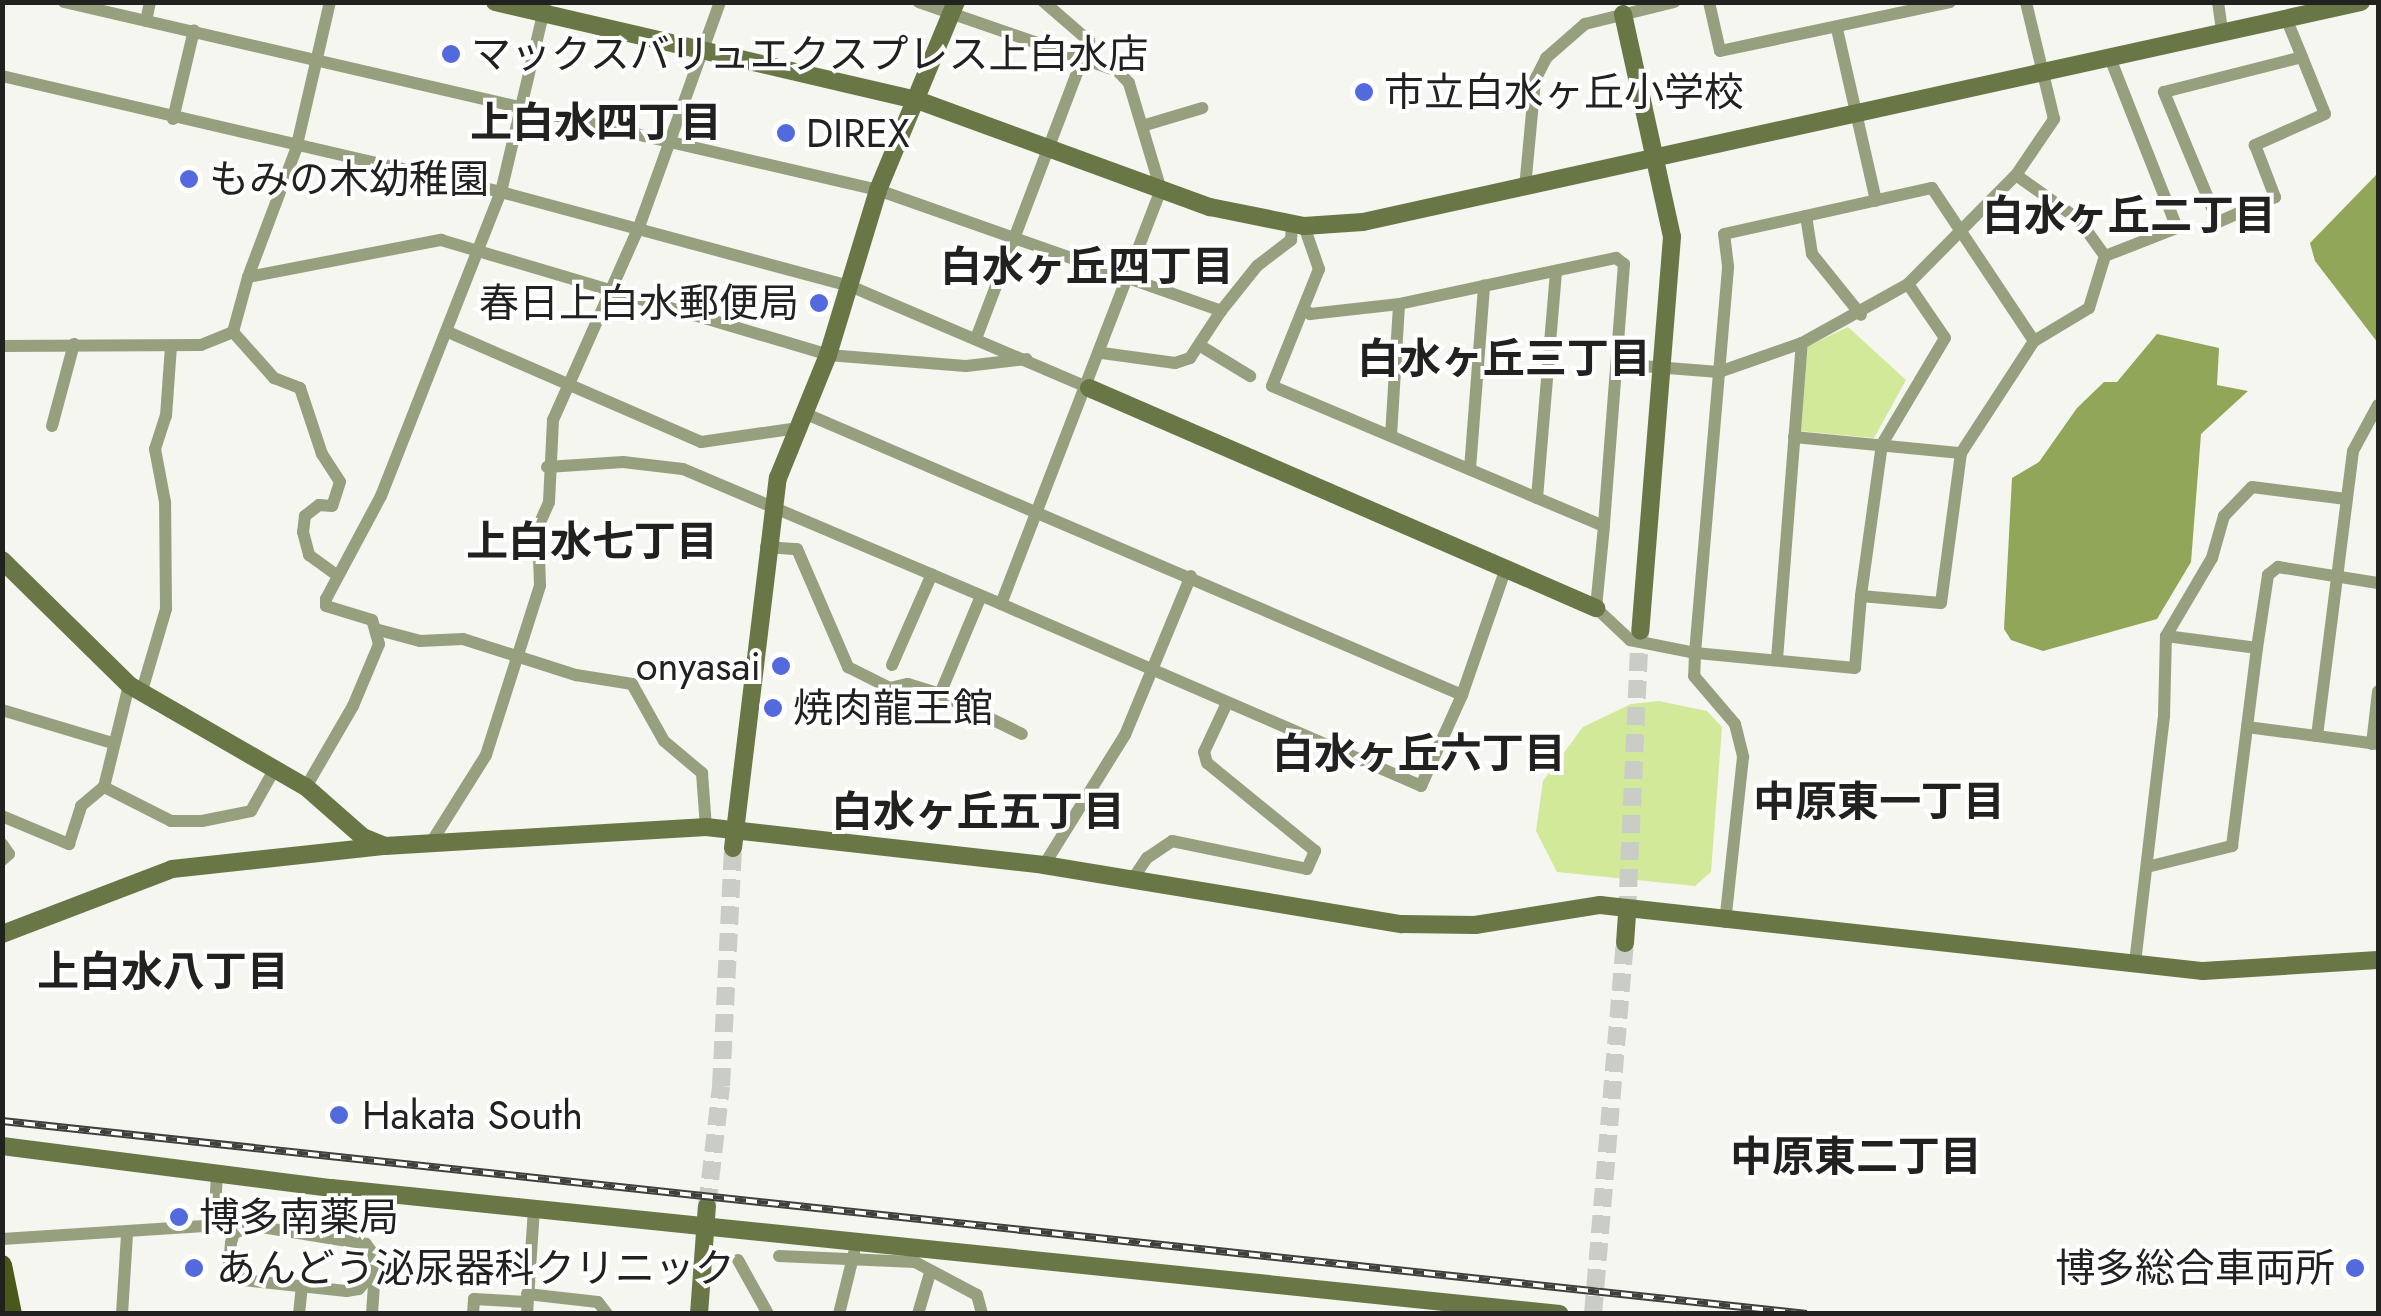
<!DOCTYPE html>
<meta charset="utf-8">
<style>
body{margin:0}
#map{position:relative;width:2381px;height:1316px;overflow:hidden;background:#f4f6ef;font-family:Jost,"Noto Sans JP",sans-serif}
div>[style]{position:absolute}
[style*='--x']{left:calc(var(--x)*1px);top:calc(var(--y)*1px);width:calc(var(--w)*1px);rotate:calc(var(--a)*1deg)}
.green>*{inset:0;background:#d2e99a}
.water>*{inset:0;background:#92a659}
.secondary-tunnel>*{height:18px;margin-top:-9px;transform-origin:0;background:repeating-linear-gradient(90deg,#caccc6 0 18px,transparent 0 27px)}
.street>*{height:12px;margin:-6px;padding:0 6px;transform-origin:6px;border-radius:6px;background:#96a07f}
.secondary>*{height:18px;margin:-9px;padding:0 9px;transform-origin:9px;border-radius:9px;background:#697646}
.primary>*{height:20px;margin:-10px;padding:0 10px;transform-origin:10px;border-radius:10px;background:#4a5919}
.rail>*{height:8px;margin-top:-4px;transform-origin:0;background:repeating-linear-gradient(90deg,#fff 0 11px,#3f403d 0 22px);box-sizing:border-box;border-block:2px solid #3f403d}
.dots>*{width:28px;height:28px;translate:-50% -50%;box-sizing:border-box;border:5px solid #fff;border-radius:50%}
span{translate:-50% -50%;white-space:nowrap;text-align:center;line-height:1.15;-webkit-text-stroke:8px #fff;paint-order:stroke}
.poi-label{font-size:40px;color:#212220}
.left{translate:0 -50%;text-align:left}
.right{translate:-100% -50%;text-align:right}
.neighbourhood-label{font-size:42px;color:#212220;font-weight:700}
.frame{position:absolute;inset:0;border:5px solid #212220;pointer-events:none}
</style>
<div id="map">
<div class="green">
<i style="clip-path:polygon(1848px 327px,1906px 380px,1874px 438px,1800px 431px,1808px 346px)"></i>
<i style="clip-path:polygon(1659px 701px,1707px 711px,1722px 727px,1711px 872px,1695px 886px,1557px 872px,1536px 831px,1543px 781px,1583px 727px,1631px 704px)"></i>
</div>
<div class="water">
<i style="clip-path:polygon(2378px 173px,2378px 343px,2315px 261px,2310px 243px)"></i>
<i style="clip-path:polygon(2157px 334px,2219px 348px,2217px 385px,2248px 391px,2201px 434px,2191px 562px,2157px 619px,2043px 651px,2011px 640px,2004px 629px,2012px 478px,2039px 462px,2077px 408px,2104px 382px,2117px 382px)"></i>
</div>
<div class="secondary-tunnel">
<i style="--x:1627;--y:914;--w:283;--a:-87.4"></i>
<i style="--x:707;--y:1206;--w:121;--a:-83.3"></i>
<i style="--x:721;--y:1086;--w:238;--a:-87.1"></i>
<i style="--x:1593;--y:1314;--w:372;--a:-85.1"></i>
</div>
<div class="street">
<i style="--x:64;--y:2;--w:835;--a:13"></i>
<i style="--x:878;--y:190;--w:364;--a:19.4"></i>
<i style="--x:1221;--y:311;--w:58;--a:-51.3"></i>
<i style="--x:1257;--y:266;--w:43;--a:-37.4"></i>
<i style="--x:1291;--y:240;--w:15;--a:-86"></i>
<i style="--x:1709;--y:2;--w:50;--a:77.3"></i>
<i style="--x:1720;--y:51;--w:235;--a:-12"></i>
<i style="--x:2218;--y:2;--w:30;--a:82"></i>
<i style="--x:2286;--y:18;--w:42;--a:67.7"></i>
<i style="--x:2302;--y:57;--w:61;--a:68"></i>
<i style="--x:2325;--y:114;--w:77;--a:156.1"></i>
<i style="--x:2255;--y:145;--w:56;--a:69"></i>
<i style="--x:2275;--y:197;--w:62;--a:156.3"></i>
<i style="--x:2218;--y:222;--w:141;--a:-112.6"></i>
<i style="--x:2164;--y:92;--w:142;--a:-14.2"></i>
<i style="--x:146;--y:21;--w:19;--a:-78"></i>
<i style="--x:1837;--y:29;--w:176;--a:77.2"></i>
<i style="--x:2;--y:76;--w:512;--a:13.09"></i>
<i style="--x:501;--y:192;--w:361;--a:15.1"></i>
<i style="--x:850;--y:286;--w:260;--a:23.1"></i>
<i style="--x:173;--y:119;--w:91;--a:-76.7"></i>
<i style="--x:1142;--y:126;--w:63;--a:-16.7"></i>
<i style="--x:2016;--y:175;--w:77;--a:35.5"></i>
<i style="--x:2079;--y:220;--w:44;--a:54.2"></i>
<i style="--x:1525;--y:188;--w:108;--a:-84.7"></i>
<i style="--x:1535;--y:80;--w:25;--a:-63"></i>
<i style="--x:1546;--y:58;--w:52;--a:-41.1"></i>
<i style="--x:1585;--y:24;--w:92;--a:-13.9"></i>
<i style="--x:1806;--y:216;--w:38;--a:81"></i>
<i style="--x:1812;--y:254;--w:78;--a:51.2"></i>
<i style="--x:1304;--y:226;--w:46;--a:70.8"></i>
<i style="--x:1319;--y:269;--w:126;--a:111.9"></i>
<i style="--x:1272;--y:386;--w:360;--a:22.9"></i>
<i style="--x:1604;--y:526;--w:82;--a:95.6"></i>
<i style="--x:1596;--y:608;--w:47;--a:43.3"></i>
<i style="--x:1630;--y:640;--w:66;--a:11.3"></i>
<i style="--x:1695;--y:653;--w:23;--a:92"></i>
<i style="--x:1694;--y:676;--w:63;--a:49.5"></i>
<i style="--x:1735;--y:724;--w:34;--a:76"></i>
<i style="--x:1743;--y:757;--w:166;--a:96.2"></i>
<i style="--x:248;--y:277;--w:137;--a:-69.4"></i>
<i style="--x:296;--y:149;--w:151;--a:-77"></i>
<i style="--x:1908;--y:284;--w:65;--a:55.6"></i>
<i style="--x:1945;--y:338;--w:123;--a:120.7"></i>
<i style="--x:1882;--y:444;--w:153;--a:97.9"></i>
<i style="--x:1861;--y:596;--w:80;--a:5"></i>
<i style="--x:1941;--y:603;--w:151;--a:-82.4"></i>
<i style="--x:1961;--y:453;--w:134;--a:-56.9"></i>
<i style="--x:2034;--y:341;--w:64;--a:-31"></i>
<i style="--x:2089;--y:308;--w:54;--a:-72.9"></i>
<i style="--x:2105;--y:256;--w:77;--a:-21.3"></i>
<i style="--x:2177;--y:228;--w:183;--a:-111.5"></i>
<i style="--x:1304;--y:309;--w:8;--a:40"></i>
<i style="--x:1310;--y:314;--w:90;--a:-6.4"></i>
<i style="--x:1399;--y:304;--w:222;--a:-12"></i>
<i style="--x:1616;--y:258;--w:10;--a:37"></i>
<i style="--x:1624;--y:264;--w:263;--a:94.4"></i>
<i style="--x:233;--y:332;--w:62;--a:48.3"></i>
<i style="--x:274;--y:378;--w:28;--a:21"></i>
<i style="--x:300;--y:388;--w:70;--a:71.6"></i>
<i style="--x:322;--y:454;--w:33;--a:57"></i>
<i style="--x:340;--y:482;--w:25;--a:108"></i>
<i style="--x:332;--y:506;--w:13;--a:-176"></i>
<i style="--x:319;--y:505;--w:18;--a:142"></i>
<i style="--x:305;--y:516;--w:16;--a:97"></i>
<i style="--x:303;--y:532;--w:24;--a:75"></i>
<i style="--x:309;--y:555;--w:34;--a:36"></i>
<i style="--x:448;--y:332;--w:276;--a:23.5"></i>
<i style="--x:701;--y:442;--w:98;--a:-8.2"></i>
<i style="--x:977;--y:336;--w:316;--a:-69.2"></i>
<i style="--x:1089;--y:41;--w:60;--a:-139.1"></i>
<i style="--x:1199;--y:345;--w:60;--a:31.3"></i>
<i style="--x:2;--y:346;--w:199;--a:-0.3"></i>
<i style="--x:201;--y:345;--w:35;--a:-22"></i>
<i style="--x:233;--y:332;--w:57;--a:-74.7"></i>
<i style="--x:248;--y:277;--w:197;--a:-10.9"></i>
<i style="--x:441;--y:240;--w:404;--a:16.5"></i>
<i style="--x:828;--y:355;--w:138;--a:4.6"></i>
<i style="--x:966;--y:366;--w:61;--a:-6.5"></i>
<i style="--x:1102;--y:353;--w:74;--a:7.8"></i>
<i style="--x:1175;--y:363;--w:16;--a:-18"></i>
<i style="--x:1190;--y:358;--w:56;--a:-56.6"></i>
<i style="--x:1617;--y:364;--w:102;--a:4.5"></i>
<i style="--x:1719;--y:372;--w:88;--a:-19.3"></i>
<i style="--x:804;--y:413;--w:716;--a:23.2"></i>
<i style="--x:1462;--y:695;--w:134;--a:-70.9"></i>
<i style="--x:52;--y:426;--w:85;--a:-75"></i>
<i style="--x:1391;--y:436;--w:132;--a:-86.5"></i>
<i style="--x:1794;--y:437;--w:168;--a:5.5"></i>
<i style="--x:547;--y:467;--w:76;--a:-3.8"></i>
<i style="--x:623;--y:462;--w:60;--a:6.7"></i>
<i style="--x:683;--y:469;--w:345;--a:23"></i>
<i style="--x:1001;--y:604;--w:444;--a:-68.9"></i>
<i style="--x:1161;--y:190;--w:112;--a:-106.7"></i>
<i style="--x:1129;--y:83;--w:16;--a:-133"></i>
<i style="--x:1118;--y:71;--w:211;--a:-160.9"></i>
<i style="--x:1470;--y:469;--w:184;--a:-85.6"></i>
<i style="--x:1537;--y:498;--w:228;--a:-85.2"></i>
<i style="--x:766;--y:547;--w:31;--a:4"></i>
<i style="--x:797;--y:549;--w:129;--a:66.6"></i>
<i style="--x:848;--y:667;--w:47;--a:26.6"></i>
<i style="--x:890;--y:688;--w:18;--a:-13"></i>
<i style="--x:908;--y:684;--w:34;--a:17"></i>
<i style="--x:940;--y:694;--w:91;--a:26"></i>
<i style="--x:1861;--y:596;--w:72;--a:94.8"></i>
<i style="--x:1855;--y:668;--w:161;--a:-174.6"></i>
<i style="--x:1695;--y:653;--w:388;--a:-85.1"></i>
<i style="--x:1728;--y:266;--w:32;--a:-97"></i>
<i style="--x:1724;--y:234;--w:213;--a:-12.5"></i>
<i style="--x:1932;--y:188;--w:184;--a:56.3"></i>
<i style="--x:1001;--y:604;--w:458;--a:23.4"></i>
<i style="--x:1421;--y:786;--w:100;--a:-65.7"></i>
<i style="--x:379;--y:630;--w:42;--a:15"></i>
<i style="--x:420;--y:641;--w:43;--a:-2.7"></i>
<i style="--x:463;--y:639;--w:119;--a:17.7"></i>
<i style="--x:576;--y:675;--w:57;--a:9.1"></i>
<i style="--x:632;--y:684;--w:65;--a:60.7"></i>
<i style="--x:664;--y:741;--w:50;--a:40.1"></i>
<i style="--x:702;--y:773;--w:54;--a:85.8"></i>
<i style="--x:2166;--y:636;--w:91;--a:-59.5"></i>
<i style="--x:2212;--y:558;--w:44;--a:-74.1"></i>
<i style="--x:2224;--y:516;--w:40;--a:-46"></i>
<i style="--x:2252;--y:487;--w:95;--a:7.3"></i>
<i style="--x:2257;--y:648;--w:80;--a:97.2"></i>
<i style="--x:2247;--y:727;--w:132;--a:7.4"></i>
<i style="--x:1777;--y:659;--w:317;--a:-85.5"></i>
<i style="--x:1802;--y:343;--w:121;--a:-29.1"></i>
<i style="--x:1908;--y:284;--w:153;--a:-45.3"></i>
<i style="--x:2016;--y:175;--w:68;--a:-55.8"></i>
<i style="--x:2054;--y:119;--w:120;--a:-103.5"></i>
<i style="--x:892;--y:665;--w:99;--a:-66.3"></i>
<i style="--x:141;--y:694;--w:89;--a:-73.6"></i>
<i style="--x:166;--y:609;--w:107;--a:-90.5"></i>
<i style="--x:165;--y:502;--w:54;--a:-100.7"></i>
<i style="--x:155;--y:449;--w:35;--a:-72"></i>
<i style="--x:166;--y:416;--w:70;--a:-85.9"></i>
<i style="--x:940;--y:694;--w:106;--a:-67.3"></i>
<i style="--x:2;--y:710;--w:116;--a:16.6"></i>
<i style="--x:2317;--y:736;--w:287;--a:-82.8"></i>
<i style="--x:2353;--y:451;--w:52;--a:-61.5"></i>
<i style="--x:2372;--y:744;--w:53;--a:-83.5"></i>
<i style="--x:104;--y:787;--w:75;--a:26.9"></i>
<i style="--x:171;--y:821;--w:31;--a:0"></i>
<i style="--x:202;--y:821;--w:50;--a:-11.5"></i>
<i style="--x:251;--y:811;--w:47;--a:-60.7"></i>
<i style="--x:306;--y:787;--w:94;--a:-59.9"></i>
<i style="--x:353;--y:706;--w:67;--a:-67.2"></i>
<i style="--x:379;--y:644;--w:25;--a:-106"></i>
<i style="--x:372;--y:620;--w:48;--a:-163.1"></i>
<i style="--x:326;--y:606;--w:7;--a:-90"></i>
<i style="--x:326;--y:599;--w:117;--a:-61.9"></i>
<i style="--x:381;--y:496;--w:327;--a:-68.5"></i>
<i style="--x:501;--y:192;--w:195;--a:-76.7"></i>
<i style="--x:2;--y:816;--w:73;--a:22.7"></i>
<i style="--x:69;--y:844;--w:40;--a:-72"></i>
<i style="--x:81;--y:806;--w:30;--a:-40"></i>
<i style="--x:104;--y:787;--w:105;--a:-76.2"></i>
<i style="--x:2;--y:844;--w:12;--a:55"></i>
<i style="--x:9;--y:854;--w:9;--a:139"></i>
<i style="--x:429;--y:846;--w:107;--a:-57.9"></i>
<i style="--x:486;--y:755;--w:177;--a:-72.3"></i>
<i style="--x:540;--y:586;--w:59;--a:-91.9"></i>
<i style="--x:538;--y:527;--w:27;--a:-66"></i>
<i style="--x:549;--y:502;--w:82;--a:-87.2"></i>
<i style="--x:553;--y:420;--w:211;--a:-66"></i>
<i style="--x:639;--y:227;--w:239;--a:-70.2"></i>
<i style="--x:1044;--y:865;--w:153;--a:-58.1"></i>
<i style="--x:1125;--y:735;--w:172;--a:-67.5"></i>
<i style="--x:2147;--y:867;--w:88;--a:-13.9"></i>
<i style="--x:2232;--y:846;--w:120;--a:-82.8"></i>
<i style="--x:1132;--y:880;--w:27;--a:-56"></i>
<i style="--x:1147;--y:858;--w:30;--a:-34"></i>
<i style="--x:1172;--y:841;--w:138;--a:11.7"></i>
<i style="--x:1307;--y:869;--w:20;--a:-66"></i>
<i style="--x:1315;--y:851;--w:139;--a:-140.8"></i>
<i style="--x:1207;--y:763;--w:11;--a:-105"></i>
<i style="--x:1204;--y:752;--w:54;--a:-64.9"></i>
<i style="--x:2135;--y:963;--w:249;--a:-83.3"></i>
<i style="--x:2164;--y:716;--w:80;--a:-88.6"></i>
<i style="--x:2166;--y:636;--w:92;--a:7.5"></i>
<i style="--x:2257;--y:648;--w:74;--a:-81.4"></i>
<i style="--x:2268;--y:575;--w:13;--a:-39"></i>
<i style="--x:2278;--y:567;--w:101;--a:9.1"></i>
<i style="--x:2;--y:1239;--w:203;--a:-3.7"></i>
<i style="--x:205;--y:1226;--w:18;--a:-56"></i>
<i style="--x:215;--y:1211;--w:37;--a:-87"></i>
<i style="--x:779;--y:1256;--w:136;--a:2.5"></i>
<i style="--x:915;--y:1262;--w:70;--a:28"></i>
<i style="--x:977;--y:1295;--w:20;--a:75"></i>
<i style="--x:738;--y:1260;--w:62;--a:60.9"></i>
<i style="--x:527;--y:1294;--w:71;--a:6.4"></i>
<i style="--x:598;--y:1302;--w:15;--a:53"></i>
<i style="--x:122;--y:1314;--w:80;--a:-86.4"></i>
<i style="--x:299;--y:1314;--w:28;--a:-84"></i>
<i style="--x:372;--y:1314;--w:44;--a:-86.1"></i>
<i style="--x:375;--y:1270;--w:15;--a:-94"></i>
<i style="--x:374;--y:1255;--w:14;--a:-126"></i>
<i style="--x:366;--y:1244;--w:112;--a:-170.8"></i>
<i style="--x:255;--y:1226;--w:22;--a:162"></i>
<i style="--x:234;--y:1233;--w:10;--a:107"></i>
<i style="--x:231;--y:1243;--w:22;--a:95"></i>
<i style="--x:229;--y:1265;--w:21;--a:47"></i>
<i style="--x:243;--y:1280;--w:104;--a:6.1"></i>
<i style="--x:346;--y:1291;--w:13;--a:-9"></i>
<i style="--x:359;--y:1289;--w:25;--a:-50"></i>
<i style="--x:473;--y:1314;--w:15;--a:-86"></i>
<i style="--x:474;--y:1299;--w:53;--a:3.2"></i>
<i style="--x:527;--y:1314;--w:105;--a:-86.2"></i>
<i style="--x:839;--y:1314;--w:63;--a:-76.2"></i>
<i style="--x:918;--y:1314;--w:43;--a:-73.7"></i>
</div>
<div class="secondary">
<i style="--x:495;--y:2;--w:433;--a:13.1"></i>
<i style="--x:917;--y:100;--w:312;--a:20.1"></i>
<i style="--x:1210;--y:207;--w:96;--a:11.4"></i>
<i style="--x:1304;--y:226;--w:59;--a:-3.9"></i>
<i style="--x:1363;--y:222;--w:1022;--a:-12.43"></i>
<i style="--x:1623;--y:14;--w:228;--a:77.6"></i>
<i style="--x:1672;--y:237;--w:395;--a:94.6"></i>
<i style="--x:1089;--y:388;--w:553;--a:23.46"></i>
<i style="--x:2;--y:560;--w:178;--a:44.5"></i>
<i style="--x:129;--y:685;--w:204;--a:30"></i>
<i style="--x:306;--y:787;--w:76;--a:41.3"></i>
<i style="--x:363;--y:837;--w:24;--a:22"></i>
<i style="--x:385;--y:846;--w:322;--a:-3.4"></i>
<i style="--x:706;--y:827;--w:340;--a:6.4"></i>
<i style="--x:1044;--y:865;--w:363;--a:9.4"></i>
<i style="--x:1402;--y:924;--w:73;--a:0.8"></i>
<i style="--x:1475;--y:925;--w:127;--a:-9.1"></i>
<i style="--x:1600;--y:905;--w:607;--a:6.25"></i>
<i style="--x:2203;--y:971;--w:175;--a:-3.6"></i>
<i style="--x:733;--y:848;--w:373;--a:-83.1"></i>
<i style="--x:778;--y:478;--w:133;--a:-67.9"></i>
<i style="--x:828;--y:355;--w:172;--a:-73.1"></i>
<i style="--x:878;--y:190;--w:204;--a:-67.5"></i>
<i style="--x:2;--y:934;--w:182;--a:-20.9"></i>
<i style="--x:172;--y:869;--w:212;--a:-6.2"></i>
<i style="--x:1625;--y:943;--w:29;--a:-86"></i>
<i style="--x:2;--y:1146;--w:332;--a:7.3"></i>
<i style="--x:331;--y:1188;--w:1235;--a:5.85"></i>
<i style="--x:699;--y:1314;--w:108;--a:-85.8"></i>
</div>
<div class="primary">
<i style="--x:2;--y:1265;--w:50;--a:78.5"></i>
</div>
<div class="rail">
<i style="--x:2;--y:1121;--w:1815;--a:6.1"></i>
</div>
<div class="dots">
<i style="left:451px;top:54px;background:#5369de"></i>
<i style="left:1364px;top:92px;background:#5369de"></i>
<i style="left:786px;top:133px;background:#5369de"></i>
<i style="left:189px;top:179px;background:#5369de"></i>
<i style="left:819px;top:303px;background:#5369de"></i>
<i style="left:781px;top:666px;background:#5369de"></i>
<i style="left:773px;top:708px;background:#5369de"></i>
<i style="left:339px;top:1115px;background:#5369de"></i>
<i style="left:179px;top:1217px;background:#5369de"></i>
<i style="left:194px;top:1268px;background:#5369de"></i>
<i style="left:2355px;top:1268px;background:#5369de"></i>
</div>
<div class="poi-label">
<span class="left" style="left:471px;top:54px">マックスバリュエクスプレス上白水店</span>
<span class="left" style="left:1384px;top:92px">市立白水ヶ丘小学校</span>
<span class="left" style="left:806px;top:133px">DIREX</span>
<span class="left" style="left:209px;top:179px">もみの木幼稚園</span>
<span class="right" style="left:799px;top:303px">春日上白水郵便局</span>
<span class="right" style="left:761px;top:666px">onyasai</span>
<span class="left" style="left:793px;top:708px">焼肉龍王館</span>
<span class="left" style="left:362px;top:1115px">Hakata South</span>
<span class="left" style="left:199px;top:1217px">博多南薬局</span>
<span class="left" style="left:216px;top:1268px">あんどう泌尿器科クリニック</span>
<span class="right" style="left:2335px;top:1268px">博多総合車両所</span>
</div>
<div class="neighbourhood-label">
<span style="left:596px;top:123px">上白水四丁目</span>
<span style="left:2129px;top:216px">白水ヶ丘二丁目</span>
<span style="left:1087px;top:267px">白水ヶ丘四丁目</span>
<span style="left:1504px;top:359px">白水ヶ丘三丁目</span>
<span style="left:592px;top:542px">上白水七丁目</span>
<span style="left:1419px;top:754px">白水ヶ丘六丁目</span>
<span style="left:1879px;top:802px">中原東一丁目</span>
<span style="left:978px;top:812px">白水ヶ丘五丁目</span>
<span style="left:163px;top:972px">上白水八丁目</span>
<span style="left:1856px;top:1157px">中原東二丁目</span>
</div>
<div class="frame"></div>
</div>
